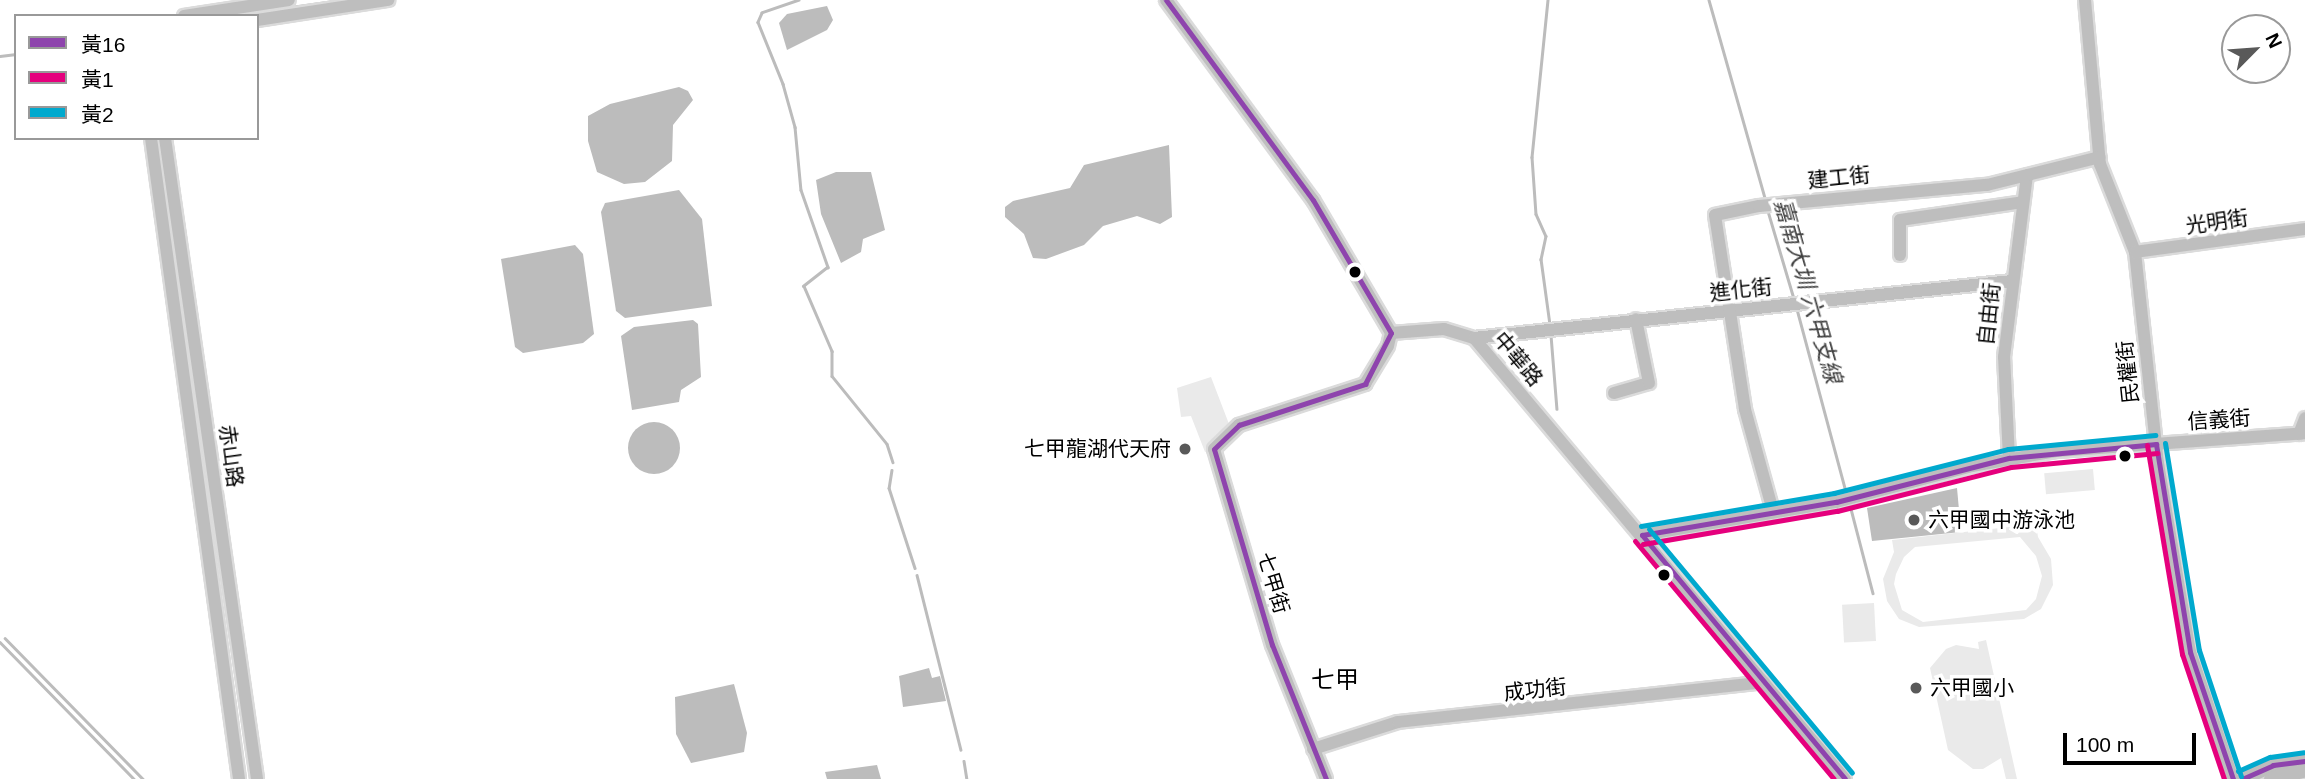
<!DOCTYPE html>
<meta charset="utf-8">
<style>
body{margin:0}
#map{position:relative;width:2305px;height:779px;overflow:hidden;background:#fff;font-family:Arial,"Noto Sans TC",sans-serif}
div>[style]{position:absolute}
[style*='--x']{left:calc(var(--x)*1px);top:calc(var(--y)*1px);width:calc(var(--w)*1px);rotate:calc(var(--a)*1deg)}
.green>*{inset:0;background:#eaeaea;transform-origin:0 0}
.water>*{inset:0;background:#bcbcbc}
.round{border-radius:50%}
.stream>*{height:2.5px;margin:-1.25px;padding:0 1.25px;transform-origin:1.25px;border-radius:1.25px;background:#bcbcbc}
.roads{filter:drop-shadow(2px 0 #dbdbdb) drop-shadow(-2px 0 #dbdbdb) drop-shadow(0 2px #dbdbdb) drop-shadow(0 -2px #dbdbdb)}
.minor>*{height:12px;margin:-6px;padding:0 6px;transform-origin:6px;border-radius:6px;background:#bebebe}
.major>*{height:14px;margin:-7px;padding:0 7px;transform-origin:7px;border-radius:7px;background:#bdbdbd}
.bus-1>*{height:5px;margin:-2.5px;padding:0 2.5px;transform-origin:2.5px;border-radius:2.5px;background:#8e44ad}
.bus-2>*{height:5px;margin:-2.5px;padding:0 2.5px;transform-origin:2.5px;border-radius:2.5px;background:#e5007d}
.bus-3>*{height:5px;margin:-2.5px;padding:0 2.5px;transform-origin:2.5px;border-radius:2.5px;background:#00a9ce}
.dots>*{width:19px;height:19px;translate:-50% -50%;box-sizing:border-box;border:4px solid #fff;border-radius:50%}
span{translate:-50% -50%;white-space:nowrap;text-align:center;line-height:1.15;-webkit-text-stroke:7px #fff;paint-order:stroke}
.street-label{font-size:21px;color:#000}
.poi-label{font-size:21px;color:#000}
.right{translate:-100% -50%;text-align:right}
.left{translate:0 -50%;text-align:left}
.water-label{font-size:23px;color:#404040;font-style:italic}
.quarter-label{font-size:24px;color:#000}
.legend{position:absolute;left:14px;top:14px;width:245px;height:126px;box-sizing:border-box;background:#fff;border:2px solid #999;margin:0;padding:9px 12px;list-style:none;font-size:21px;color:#000}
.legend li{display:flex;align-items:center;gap:14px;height:35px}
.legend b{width:35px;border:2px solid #999}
.north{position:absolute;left:2221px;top:14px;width:70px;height:70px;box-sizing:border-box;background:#fff;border:2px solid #999;border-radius:50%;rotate:65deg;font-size:19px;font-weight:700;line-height:28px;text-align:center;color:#000}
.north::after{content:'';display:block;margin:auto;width:24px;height:32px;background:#595959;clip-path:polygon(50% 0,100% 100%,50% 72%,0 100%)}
.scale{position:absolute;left:2063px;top:733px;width:133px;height:32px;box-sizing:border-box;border:4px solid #000;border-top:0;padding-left:9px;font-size:21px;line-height:24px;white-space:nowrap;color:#000;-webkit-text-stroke:5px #fff;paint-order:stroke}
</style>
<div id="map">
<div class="green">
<i style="clip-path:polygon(1211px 377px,1229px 424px,1214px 449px,1205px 452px,1191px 416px,1181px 417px,1177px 388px)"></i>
<i style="left:2093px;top:469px;width:21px;height:49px;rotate:85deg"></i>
<i style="clip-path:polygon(evenodd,2036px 524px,2038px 537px,2051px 559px,2053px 585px,2041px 609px,2024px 619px,1919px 627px,1899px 619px,1887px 601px,1883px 579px,1894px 552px,1892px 540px,2036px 524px,2020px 537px,2036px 556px,2042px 576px,2036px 599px,2026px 610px,1923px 622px,1902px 610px,1894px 584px,1896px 574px,1904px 557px,1915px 547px,2020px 537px)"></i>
<i style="left:1874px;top:603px;width:38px;height:32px;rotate:87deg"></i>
<i style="clip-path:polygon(1986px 640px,2017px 779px,2006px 779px,2001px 758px,1983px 769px,1973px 769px,1948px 750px,1930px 668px,1946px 649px,1956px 645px,1979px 649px,1978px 642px)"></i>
</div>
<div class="water">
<i style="clip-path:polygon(827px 6px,833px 20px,827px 30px,787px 50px,779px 23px,787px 14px)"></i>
<i style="clip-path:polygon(679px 87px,688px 91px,693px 100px,673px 125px,672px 161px,645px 182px,624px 184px,597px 172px,588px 141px,588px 116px,610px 104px)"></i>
<i style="clip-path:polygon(1169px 145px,1172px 217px,1160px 224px,1137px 216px,1103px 226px,1084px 245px,1046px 259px,1033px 258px,1024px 234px,1005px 217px,1005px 207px,1013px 201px,1070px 188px,1084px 165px)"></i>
<i style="clip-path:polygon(871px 172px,885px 230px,863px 239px,861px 252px,841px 263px,821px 214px,816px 180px,836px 172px)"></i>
<i style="clip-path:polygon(679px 190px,702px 219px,712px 306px,625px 318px,616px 311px,601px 212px,605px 203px)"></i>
<i style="clip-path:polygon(575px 245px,583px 254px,594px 334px,583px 343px,523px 353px,515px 347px,501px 259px)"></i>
<i style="clip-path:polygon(693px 320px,698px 324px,701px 377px,681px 390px,679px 402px,632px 410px,621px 336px,634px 327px)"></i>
<i class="round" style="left:628px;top:422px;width:52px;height:52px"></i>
<i style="clip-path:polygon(1957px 488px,1961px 532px,1872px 541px,1867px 508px)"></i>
<i style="clip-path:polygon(929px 668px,932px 678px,940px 676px,946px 701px,903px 707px,899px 676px)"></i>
<i style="clip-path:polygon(734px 684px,747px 733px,744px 752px,691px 763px,676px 734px,675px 697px)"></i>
<i style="clip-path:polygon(877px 765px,881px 779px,827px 779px,825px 772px)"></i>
</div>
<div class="stream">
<i style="--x:799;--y:0;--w:39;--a:161"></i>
<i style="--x:762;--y:13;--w:10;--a:114"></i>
<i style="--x:758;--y:22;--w:67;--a:68"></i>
<i style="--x:783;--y:84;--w:45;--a:74.4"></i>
<i style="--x:795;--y:127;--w:63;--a:84.6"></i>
<i style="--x:801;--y:190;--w:82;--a:70.7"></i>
<i style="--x:828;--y:267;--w:31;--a:142"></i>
<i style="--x:804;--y:286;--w:71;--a:66.7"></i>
<i style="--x:832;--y:351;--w:25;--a:90"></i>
<i style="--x:832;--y:376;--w:87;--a:51"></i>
<i style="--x:887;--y:444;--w:19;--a:72"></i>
<i style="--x:1548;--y:0;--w:158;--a:95.8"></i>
<i style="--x:1532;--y:157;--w:57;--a:86"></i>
<i style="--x:1536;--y:214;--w:24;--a:66"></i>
<i style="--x:1546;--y:236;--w:24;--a:102"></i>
<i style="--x:1541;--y:259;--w:67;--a:82.2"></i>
<i style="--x:1709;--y:0;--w:209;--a:74.2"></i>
<i style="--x:228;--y:16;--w:113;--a:-8.1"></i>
<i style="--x:0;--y:56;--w:16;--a:-7"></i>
<i style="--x:1768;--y:211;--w:92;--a:73.5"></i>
<i style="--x:1797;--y:309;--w:193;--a:75"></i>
<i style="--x:1551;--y:335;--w:74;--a:85.4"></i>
<i style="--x:892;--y:470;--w:18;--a:99"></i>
<i style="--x:889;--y:488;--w:84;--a:72"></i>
<i style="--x:1850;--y:505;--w:91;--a:75.4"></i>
<i style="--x:917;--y:575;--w:180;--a:75.9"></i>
<i style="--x:5;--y:638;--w:197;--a:45.6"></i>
<i style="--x:0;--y:642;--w:192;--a:45.6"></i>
<i style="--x:964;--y:761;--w:18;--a:81"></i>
</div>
<div class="roads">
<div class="minor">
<i style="--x:1166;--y:0;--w:248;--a:53.7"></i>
<i style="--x:1313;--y:200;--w:154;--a:59.6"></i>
<i style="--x:2085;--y:0;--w:165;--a:84.8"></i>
<i style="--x:2100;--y:164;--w:95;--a:68.3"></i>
<i style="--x:2135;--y:252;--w:212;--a:83.8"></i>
<i style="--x:2158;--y:463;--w:192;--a:80.4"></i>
<i style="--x:2190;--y:652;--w:134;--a:71.3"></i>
<i style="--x:184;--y:16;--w:106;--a:-8.7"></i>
<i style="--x:257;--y:20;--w:133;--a:-8.7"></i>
<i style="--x:151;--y:138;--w:647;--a:82.18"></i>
<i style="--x:165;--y:138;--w:648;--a:81.83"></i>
<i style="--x:2135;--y:252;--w:172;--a:-7.7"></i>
<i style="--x:1900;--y:255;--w:35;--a:-90"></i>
<i style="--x:1900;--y:220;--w:124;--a:-8.3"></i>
<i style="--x:1391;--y:333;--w:53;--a:-4.3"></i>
<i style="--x:1444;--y:329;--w:31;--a:17"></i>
<i style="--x:1474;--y:338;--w:576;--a:49.93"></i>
<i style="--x:1474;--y:338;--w:541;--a:-6.05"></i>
<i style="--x:1614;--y:393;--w:36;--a:-16"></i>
<i style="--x:1649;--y:383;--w:65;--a:-101.5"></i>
<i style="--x:2299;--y:434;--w:17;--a:-69"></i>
<i style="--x:2009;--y:458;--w:101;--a:-92.8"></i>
<i style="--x:2004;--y:357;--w:183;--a:-82.8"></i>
<i style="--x:1773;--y:511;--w:106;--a:-105.4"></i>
<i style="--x:1745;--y:409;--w:196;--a:-98.8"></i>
<i style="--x:1715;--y:215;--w:45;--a:-11.6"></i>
<i style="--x:1759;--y:206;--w:229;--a:-5.3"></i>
<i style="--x:1987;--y:185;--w:116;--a:-13.9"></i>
<i style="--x:1642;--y:535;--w:197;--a:-9.7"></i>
<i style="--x:1836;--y:502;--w:141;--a:-14.8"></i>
<i style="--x:1972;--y:466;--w:85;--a:-10.1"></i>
<i style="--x:2056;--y:451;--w:250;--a:-4.1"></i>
<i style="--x:1313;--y:749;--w:89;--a:-17.6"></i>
<i style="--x:1398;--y:722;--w:368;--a:-6.2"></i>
<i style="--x:1326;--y:779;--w:144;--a:-111.9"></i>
<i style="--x:1272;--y:645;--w:204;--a:-106.5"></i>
<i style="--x:1214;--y:449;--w:35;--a:-44"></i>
<i style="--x:1239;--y:425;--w:133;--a:-18"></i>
<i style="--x:1365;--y:384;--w:44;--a:-58.8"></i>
<i style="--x:1388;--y:346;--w:13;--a:-77"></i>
</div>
<div class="major">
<i style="--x:2242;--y:779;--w:34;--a:-24"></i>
<i style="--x:2273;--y:765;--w:32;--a:-7"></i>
<i style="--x:2271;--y:779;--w:33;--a:-14"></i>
</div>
</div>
<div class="bus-1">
<i style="--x:1166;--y:0;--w:248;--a:53.7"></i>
<i style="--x:1313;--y:200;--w:154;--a:59.6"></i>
<i style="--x:2156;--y:444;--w:211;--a:80.7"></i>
<i style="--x:2190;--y:652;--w:134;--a:71.3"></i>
<i style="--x:1642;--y:535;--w:197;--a:-9.7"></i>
<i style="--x:1836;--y:502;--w:179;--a:-14.3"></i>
<i style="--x:2009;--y:458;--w:148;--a:-5.4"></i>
<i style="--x:1642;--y:535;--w:317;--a:50.2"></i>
<i style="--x:1326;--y:779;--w:144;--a:-111.9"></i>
<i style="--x:1272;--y:645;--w:204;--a:-106.5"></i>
<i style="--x:1214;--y:449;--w:35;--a:-44"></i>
<i style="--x:1239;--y:425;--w:133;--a:-18"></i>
<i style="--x:1365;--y:384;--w:57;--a:-63"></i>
<i style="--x:2242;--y:779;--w:34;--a:-24"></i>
<i style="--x:2273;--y:765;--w:32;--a:-7"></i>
</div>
<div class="bus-2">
<i style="--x:2147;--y:445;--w:212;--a:80.5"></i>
<i style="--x:2182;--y:654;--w:132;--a:71.4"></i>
<i style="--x:1635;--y:541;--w:310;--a:50.1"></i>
<i style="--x:1643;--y:544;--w:197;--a:-9.7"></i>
<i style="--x:1837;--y:511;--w:179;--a:-14.2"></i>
<i style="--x:2011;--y:467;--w:147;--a:-5.5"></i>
</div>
<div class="bus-3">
<i style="--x:2165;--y:443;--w:210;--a:80.7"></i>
<i style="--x:2199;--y:650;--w:133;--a:71.6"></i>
<i style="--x:1641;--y:526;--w:196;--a:-9.7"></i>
<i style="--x:1834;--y:493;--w:179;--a:-14.2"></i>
<i style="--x:2008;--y:449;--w:148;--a:-5.4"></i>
<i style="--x:1649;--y:529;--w:317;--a:50.2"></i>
<i style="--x:2238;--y:771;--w:35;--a:-24"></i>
<i style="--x:2270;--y:757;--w:34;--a:-8"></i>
</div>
<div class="dots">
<i style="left:1355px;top:272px;background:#000"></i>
<i style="left:1185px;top:449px;background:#595959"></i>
<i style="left:2125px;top:456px;background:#000"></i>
<i style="left:1914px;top:520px;background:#595959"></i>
<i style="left:1664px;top:575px;background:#000"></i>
<i style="left:1916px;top:688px;background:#595959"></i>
</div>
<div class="street-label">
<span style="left:1839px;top:178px;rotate:-6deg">建工街</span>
<span style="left:2217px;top:222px;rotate:-8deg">光明街</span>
<span style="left:1741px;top:290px;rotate:-6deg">進化街</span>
<span style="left:1989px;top:314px;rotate:-84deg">自由街</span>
<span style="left:1518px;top:359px;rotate:50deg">中華路</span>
<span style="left:2128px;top:372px;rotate:-96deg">民權街</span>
<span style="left:2219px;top:420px;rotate:-4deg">信義街</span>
<span style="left:231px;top:456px;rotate:82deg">赤山路</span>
<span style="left:1273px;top:583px;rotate:73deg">七甲街</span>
<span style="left:1535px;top:690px;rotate:-6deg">成功街</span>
</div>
<div class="poi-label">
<span class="right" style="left:1171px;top:449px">七甲龍湖代天府</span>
<span class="left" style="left:1928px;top:520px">六甲國中游泳池</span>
<span class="left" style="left:1930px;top:688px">六甲國小</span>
</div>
<div class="water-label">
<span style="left:1808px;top:291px;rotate:74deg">嘉南大圳 六甲支線</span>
</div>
<div class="quarter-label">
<span style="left:1335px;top:680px">七甲</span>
</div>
<ul class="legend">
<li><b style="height:9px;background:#8e44ad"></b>黃16</li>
<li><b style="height:9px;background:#e5007d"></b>黃1</li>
<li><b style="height:9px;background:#00a9ce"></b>黃2</li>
</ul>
<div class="north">N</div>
<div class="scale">100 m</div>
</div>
